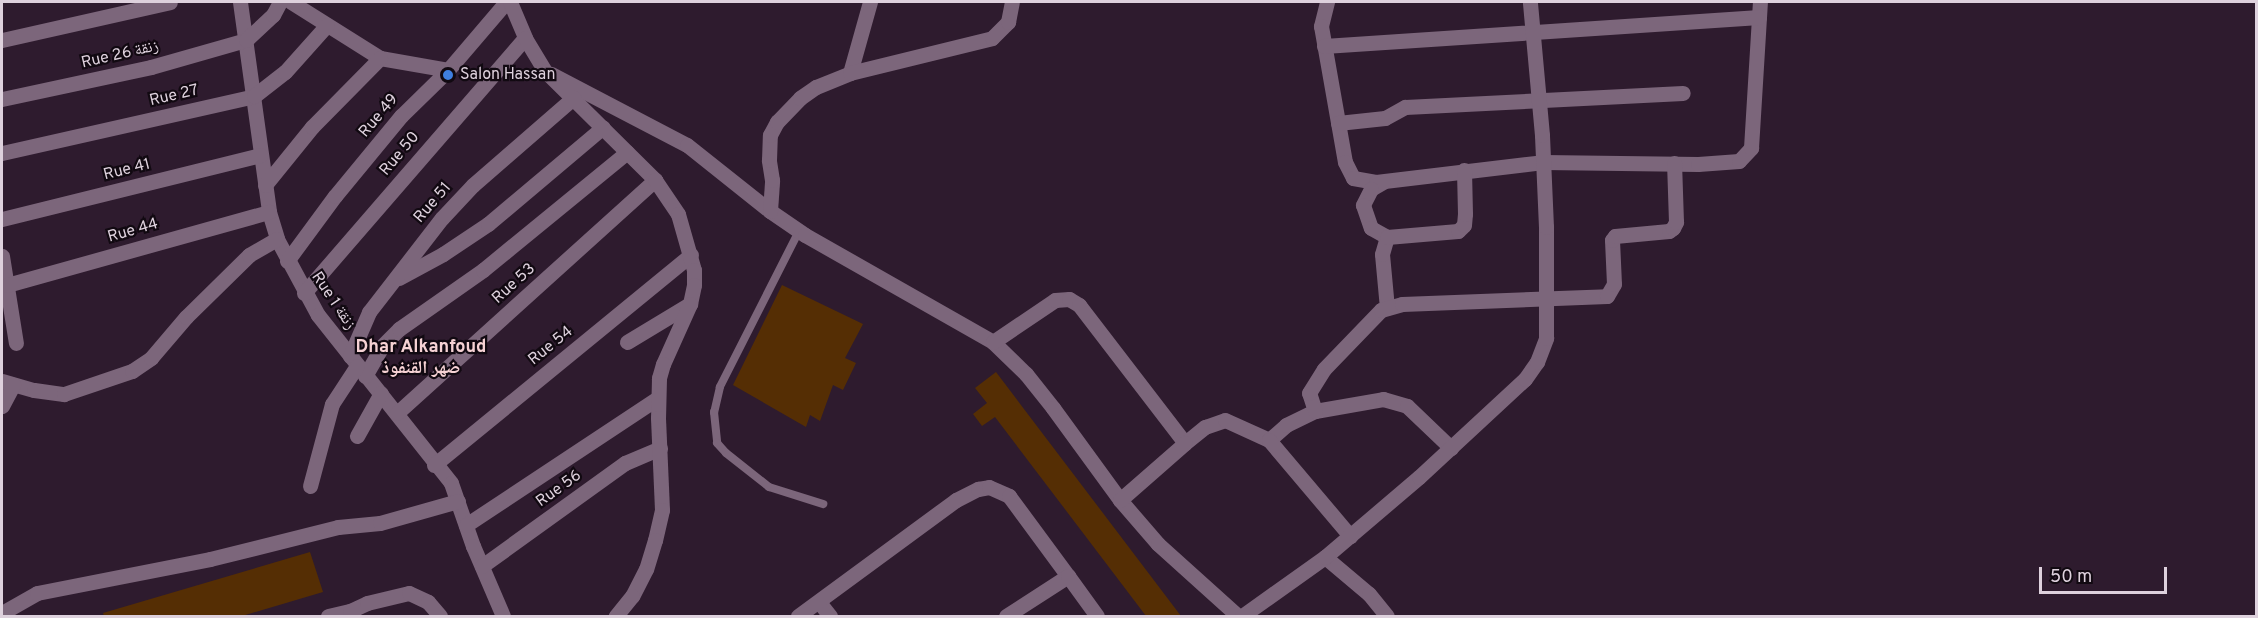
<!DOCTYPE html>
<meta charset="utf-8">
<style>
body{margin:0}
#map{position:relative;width:2258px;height:618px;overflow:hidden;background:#2e1b2e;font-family:Overpass,"Noto Naskh Arabic",sans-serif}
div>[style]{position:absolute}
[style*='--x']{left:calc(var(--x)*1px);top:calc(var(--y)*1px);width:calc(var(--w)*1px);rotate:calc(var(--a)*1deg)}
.building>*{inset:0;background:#552e04}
.service>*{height:8px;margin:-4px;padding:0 4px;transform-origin:4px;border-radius:4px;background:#7c667b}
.minor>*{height:15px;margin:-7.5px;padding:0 7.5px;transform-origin:7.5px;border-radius:7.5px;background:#7c667b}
.tertiary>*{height:15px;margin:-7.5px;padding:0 7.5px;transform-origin:7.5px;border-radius:7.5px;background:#7c667b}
.dots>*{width:16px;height:16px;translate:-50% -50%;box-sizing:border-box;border:3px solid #110911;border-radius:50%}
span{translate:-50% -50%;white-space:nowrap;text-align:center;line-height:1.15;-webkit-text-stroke:4.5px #110911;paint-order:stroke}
.street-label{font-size:16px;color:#ded1dd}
.poi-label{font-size:16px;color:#ded1dd}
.left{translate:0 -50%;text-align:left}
.neighbourhood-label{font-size:18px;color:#f6d2d4;font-weight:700}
.frame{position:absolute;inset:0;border:3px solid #ded1dd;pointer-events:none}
.scale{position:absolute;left:2039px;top:567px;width:128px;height:27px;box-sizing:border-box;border:3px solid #ded1dd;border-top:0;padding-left:8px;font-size:18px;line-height:21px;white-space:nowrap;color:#ded1dd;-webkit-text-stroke:4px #110911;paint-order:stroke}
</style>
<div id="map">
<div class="building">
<i style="clip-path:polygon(782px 285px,863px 324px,845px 358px,856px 363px,843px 390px,833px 385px,820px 421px,810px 415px,806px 427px,733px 385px)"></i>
<i style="clip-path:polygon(996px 372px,1181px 616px,1146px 616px,995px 417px,982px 426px,973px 414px,987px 403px,975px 388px)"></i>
<i style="clip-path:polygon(310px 552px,323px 592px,242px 616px,104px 616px,103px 613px)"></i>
</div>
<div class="service">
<i style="--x:799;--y:231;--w:175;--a:116.9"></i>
<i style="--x:720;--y:387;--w:26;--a:103"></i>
<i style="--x:714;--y:412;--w:31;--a:84"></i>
<i style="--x:717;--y:443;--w:13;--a:48"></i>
<i style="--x:726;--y:453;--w:55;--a:38.3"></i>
<i style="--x:769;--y:487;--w:57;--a:17.5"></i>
</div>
<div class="minor">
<i style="--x:240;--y:2;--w:212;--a:82.1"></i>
<i style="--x:269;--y:212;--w:28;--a:73"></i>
<i style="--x:277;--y:239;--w:86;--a:61.7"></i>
<i style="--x:318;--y:315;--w:214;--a:51.6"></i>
<i style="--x:451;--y:483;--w:67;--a:70.8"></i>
<i style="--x:473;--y:546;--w:76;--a:66.8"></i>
<i style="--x:291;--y:2;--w:105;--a:32.2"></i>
<i style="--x:380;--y:58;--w:69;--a:10"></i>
<i style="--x:1327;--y:2;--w:25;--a:104"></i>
<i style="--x:1321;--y:26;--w:138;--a:80"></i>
<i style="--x:1345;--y:162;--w:18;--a:63"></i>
<i style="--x:1353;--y:178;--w:23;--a:10"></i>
<i style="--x:1376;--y:182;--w:168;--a:-6.8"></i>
<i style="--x:1543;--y:162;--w:155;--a:0.7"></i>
<i style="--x:1698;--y:164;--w:41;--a:-4.2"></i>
<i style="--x:1739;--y:161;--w:18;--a:-47"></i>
<i style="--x:1751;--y:148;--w:146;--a:-86.5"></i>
<i style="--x:2;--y:40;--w:172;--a:-12.7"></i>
<i style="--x:1324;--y:46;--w:436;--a:-3.8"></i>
<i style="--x:850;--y:73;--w:74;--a:-74.3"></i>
<i style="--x:551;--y:74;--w:153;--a:27.6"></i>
<i style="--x:687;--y:145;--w:106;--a:38.5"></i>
<i style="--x:770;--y:211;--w:42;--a:34.4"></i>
<i style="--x:805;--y:235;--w:216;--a:29.6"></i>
<i style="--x:993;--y:342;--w:46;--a:44.1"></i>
<i style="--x:1026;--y:374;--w:43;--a:51.5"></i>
<i style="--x:1053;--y:408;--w:114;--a:53.9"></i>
<i style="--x:1120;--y:500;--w:58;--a:49.2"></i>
<i style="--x:1158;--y:544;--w:108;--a:42"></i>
<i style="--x:2;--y:99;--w:152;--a:-12.1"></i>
<i style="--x:151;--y:67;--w:99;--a:-15.9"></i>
<i style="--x:246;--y:40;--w:37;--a:-43"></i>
<i style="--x:273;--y:15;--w:15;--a:-62"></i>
<i style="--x:1338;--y:123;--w:47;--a:-6.1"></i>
<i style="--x:1385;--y:118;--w:23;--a:-29"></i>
<i style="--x:1405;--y:107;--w:278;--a:-2.9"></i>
<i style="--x:2;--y:153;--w:258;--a:-12.7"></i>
<i style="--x:254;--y:96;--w:39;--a:-38"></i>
<i style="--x:285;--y:72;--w:63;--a:-48.2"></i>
<i style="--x:1383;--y:182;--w:14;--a:150"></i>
<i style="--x:1371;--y:189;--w:18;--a:117"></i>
<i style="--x:1363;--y:205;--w:24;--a:71"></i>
<i style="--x:1371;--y:228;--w:18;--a:29"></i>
<i style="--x:265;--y:185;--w:75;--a:-51"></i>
<i style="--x:312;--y:127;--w:97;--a:-45.4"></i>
<i style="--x:770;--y:211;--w:31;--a:-86"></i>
<i style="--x:772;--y:180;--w:20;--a:-99"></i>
<i style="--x:769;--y:160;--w:25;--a:-88"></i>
<i style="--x:770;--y:135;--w:15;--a:-62"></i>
<i style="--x:777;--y:122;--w:33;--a:-46"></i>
<i style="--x:800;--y:98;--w:19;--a:-35"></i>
<i style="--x:816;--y:87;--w:37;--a:-22"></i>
<i style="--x:850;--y:73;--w:146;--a:-13.8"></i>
<i style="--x:992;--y:38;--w:23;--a:-45"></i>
<i style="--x:1008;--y:22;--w:20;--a:-79"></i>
<i style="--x:2;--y:219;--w:266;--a:-13.9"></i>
<i style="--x:2;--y:256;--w:88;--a:80.9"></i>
<i style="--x:287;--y:261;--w:81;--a:-53.6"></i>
<i style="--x:335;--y:196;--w:104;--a:-50.5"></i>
<i style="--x:401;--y:116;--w:66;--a:-44.4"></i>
<i style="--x:448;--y:70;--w:89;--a:-49.5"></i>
<i style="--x:399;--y:278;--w:50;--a:-28.6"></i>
<i style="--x:443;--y:254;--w:54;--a:-33.7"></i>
<i style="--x:488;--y:224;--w:150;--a:-40.1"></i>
<i style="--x:7;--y:285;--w:272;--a:-15.6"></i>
<i style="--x:304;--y:293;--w:337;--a:-49.1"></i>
<i style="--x:1387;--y:308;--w:54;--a:-95.3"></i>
<i style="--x:1382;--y:254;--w:18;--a:-74"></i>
<i style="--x:1387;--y:237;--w:71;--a:-4.8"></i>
<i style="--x:1458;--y:231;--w:8;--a:-45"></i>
<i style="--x:1464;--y:225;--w:11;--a:-85"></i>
<i style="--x:1465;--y:214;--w:44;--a:-91.3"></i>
<i style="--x:627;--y:342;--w:74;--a:-31.1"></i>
<i style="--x:993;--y:342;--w:75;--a:-34.1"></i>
<i style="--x:1055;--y:300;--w:14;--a:-4"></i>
<i style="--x:1069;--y:299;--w:12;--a:31"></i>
<i style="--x:1079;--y:305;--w:174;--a:52.5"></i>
<i style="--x:1185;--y:443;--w:26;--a:-39"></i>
<i style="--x:1205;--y:427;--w:21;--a:-19"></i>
<i style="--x:1225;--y:420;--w:48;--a:24.4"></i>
<i style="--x:1269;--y:440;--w:23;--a:-41"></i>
<i style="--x:1286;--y:425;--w:32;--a:-26"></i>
<i style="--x:1315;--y:411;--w:69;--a:-10"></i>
<i style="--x:1383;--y:399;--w:25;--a:16"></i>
<i style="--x:1407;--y:406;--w:61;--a:43.7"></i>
<i style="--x:350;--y:356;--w:48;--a:-66.6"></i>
<i style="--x:369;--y:312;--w:119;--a:-52.2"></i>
<i style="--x:442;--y:218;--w:45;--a:-46.8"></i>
<i style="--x:473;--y:185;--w:133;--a:-41"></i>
<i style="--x:365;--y:376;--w:34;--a:-60"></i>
<i style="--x:382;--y:346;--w:24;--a:-45"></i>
<i style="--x:399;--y:329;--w:103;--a:-35.1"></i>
<i style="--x:483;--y:270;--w:186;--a:-39.3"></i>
<i style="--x:2;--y:381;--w:33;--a:16"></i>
<i style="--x:34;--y:390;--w:30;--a:8"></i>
<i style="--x:64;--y:394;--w:72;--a:-18.7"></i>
<i style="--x:132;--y:371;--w:23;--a:-34"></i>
<i style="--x:151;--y:358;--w:54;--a:-49.5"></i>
<i style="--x:186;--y:317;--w:88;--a:-44.5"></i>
<i style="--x:249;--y:255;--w:32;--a:-30"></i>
<i style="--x:2;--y:406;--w:24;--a:-62"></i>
<i style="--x:1315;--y:411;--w:19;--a:-108"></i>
<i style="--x:1309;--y:393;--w:28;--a:-58"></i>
<i style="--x:1324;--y:369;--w:82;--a:-46"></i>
<i style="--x:1381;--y:310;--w:22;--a:-16"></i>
<i style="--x:1402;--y:304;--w:205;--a:-2.2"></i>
<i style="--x:1607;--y:296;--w:14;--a:-60"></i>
<i style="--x:1614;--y:284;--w:44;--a:-92.6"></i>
<i style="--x:1612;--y:240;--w:5;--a:-53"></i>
<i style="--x:1615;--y:236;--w:54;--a:-5.3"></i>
<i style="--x:1669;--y:231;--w:5;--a:-37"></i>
<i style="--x:1673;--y:228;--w:7;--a:-63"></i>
<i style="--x:1676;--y:222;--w:59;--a:-91.9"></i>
<i style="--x:397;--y:413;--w:348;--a:-42.1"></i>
<i style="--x:357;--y:436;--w:49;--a:-60.8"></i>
<i style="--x:1269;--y:440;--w:126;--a:49.8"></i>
<i style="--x:434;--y:465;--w:332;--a:-39.3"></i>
<i style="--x:310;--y:486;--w:85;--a:-75"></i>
<i style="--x:332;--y:404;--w:45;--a:-56.7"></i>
<i style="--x:1120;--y:500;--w:86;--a:-41.2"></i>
<i style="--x:466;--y:525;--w:230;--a:-33.5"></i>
<i style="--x:1325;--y:557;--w:57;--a:40.1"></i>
<i style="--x:1369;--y:594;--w:28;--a:51"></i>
<i style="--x:482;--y:566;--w:176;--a:-35.8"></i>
<i style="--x:625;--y:463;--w:38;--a:-23"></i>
<i style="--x:819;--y:602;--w:18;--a:52"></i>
<i style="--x:2;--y:613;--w:40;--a:-29.7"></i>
<i style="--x:37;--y:593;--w:176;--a:-11.1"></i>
<i style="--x:210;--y:559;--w:132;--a:-14"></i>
<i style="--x:338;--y:527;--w:42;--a:-5.4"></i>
<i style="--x:380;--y:523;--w:81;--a:-15.8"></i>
<i style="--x:328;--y:616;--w:23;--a:-13"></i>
<i style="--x:350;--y:611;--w:19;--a:-25"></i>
<i style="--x:367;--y:603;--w:43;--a:-13.4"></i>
<i style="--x:409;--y:593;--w:21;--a:25"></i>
<i style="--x:428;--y:602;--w:18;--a:49"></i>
<i style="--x:798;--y:616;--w:196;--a:-36.3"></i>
<i style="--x:956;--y:500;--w:25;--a:-27"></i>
<i style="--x:978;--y:489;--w:11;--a:-10"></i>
<i style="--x:989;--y:487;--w:22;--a:24"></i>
<i style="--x:1009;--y:496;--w:99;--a:53.6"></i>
<i style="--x:1006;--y:616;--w:74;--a:-32.8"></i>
<i style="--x:1068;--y:576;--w:49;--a:54.1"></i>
<i style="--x:1242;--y:616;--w:102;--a:-35.4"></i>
<i style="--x:1325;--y:557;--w:123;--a:-40.4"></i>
<i style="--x:1419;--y:477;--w:144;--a:-42.8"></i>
<i style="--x:1525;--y:379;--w:21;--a:-55"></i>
<i style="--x:1537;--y:362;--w:26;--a:-69"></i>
<i style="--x:1546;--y:338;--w:111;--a:-90"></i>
<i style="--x:1546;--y:227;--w:92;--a:-92.5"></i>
<i style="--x:1542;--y:135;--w:134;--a:-95.2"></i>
</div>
<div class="tertiary">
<i style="--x:510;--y:2;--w:39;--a:67"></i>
<i style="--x:525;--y:38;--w:39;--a:59"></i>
<i style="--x:545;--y:71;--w:155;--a:44.7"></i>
<i style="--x:655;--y:180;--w:41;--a:55.9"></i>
<i style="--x:678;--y:214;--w:58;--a:74.1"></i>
<i style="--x:694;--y:270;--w:15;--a:90"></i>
<i style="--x:694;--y:285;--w:19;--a:102"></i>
<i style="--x:690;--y:304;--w:66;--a:114.2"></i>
<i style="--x:663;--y:364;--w:15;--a:106"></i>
<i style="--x:659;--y:378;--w:40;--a:91.4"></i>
<i style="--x:658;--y:418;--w:92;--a:87.5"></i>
<i style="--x:662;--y:510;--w:31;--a:103"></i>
<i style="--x:655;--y:540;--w:30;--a:107"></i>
<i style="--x:646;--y:569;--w:30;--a:117"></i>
<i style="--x:632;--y:596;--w:26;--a:129"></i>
</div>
<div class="dots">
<i style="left:448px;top:75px;background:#3f7fe0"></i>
</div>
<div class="street-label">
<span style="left:120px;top:55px;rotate:-13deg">Rue 26 زنقة</span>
<span style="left:174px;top:96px;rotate:-13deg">Rue 27</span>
<span style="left:379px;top:116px;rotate:-50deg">Rue 49</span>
<span style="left:400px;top:154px;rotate:-50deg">Rue 50</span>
<span style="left:127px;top:170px;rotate:-14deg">Rue 41</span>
<span style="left:433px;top:203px;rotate:-49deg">Rue 51</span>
<span style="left:133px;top:231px;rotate:-16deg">Rue 44</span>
<span style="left:514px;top:284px;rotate:-42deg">Rue 53</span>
<span style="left:333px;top:301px;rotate:56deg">Rue 1 زنقة</span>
<span style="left:551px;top:346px;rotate:-39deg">Rue 54</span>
<span style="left:559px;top:489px;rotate:-36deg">Rue 56</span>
</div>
<div class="poi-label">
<span class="left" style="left:460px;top:75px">Salon Hassan</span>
</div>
<div class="neighbourhood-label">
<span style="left:421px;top:359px">Dhar Alkanfoud<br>ضهر القنفوذ</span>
</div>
<div class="frame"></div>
<div class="scale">50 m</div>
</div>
